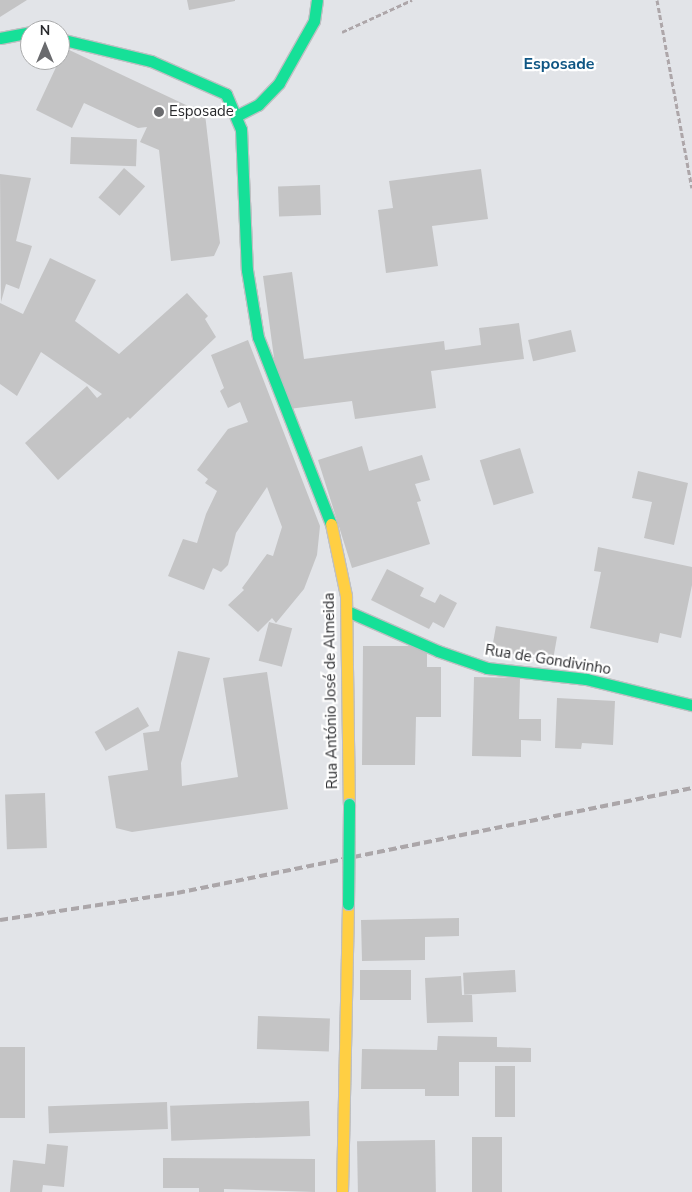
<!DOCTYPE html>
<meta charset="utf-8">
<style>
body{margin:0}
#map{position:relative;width:692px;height:1192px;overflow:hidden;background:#e2e4e8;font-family:"Nunito Sans",sans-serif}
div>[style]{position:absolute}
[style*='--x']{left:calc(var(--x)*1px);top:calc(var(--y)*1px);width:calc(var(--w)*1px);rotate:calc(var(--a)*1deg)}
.building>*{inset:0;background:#c4c4c5;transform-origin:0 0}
.path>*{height:3px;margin-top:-1.5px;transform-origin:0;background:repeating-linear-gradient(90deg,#ada6a9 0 5px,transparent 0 7.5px)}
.roads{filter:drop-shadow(1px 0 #bebfc2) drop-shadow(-1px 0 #bebfc2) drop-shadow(0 1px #bebfc2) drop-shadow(0 -1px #bebfc2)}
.fast>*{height:11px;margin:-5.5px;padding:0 5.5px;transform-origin:5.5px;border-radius:5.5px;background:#16e098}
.slow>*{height:11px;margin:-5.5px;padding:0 5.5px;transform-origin:5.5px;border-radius:5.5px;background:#ffcf43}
.rail>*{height:4px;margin-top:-2px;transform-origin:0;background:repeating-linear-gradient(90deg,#aba6a9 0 8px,transparent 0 12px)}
.bridges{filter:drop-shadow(1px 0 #bebfc2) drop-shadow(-1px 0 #bebfc2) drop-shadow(0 1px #bebfc2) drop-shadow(0 -1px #bebfc2)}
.fast-bridge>*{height:11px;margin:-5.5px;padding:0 5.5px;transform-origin:5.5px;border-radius:5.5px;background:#16e098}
.dots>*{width:14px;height:14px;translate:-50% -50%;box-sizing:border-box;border:2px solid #fff;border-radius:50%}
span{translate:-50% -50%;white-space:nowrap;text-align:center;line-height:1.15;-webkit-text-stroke:4.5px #fff;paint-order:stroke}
.poi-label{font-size:15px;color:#292a2d}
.left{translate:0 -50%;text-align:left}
.street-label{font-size:15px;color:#292a2d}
.neighbourhood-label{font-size:16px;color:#0f5684;font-weight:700}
.north{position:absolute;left:20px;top:20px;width:50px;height:50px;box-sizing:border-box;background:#fff;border:1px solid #a9aaab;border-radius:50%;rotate:0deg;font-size:14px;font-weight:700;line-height:20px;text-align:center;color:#292a2d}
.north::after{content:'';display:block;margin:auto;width:18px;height:22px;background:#6a6b6e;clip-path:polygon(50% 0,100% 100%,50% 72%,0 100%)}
</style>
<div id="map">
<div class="building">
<i style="clip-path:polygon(0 0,27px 0,0 17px)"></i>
<i style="clip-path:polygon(187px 0,235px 0,235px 1px,189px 10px)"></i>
<i style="clip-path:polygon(65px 48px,205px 114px,220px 243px,214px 256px,171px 261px,159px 150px,140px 142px,147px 127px,138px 128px,84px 103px,72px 128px,36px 110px)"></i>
<i style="left:71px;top:137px;width:66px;height:27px;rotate:2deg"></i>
<i style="left:124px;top:168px;width:28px;height:39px;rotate:41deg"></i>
<i style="clip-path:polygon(481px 169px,488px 219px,432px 226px,438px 266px,386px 273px,378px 210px,393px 208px,389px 181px)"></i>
<i style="clip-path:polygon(0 174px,31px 178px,16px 241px,32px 246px,19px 289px,6px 284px,1px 302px)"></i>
<i style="left:320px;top:185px;width:30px;height:42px;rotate:88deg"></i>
<i style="clip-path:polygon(50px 258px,96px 280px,75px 321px,119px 354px,187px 293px,208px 316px,205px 319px,216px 337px,130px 419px,128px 417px,58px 480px,25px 443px,87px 386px,97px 398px,102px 394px,41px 352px,17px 396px,0 384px,0 303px,23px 314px)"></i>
<i style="clip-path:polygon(292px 272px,304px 359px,444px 341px,445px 350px,481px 345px,479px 328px,519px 323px,524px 359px,431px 371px,436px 408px,355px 419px,352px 401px,281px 410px,263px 276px)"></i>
<i style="left:571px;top:330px;width:22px;height:44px;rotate:77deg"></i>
<i style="clip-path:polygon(248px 340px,320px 526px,317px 555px,304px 589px,276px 623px,272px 618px,258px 632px,228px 605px,244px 590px,242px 588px,267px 554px,273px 556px,282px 527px,267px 487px,236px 533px,228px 565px,221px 572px,213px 568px,204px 590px,168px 576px,183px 539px,197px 543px,206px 514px,217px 491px,205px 483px,208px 479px,197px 470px,228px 429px,248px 422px,240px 402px,228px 408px,220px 391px,224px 388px,211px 355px)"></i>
<i style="clip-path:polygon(362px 446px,369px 471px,422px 455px,430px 480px,415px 484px,421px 501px,417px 502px,430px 544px,352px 568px,318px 460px)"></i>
<i style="left:520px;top:448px;width:47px;height:42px;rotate:73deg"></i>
<i style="clip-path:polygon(638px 471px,688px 483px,674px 545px,644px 538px,652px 502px,632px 498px)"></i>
<i style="clip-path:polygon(598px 547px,692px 567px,692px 585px,681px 638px,660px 633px,658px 643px,590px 628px,601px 572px,594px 571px)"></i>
<i style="clip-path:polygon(387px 569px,424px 588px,420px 596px,435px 603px,440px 594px,457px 603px,444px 628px,433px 622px,429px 629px,371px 600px)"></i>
<i style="left:269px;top:622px;width:24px;height:40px;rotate:15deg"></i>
<i style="left:496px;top:626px;width:62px;height:25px;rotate:10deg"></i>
<i style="clip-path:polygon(363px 646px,427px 646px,427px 667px,441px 667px,441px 717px,416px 717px,415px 765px,362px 765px)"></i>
<i style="clip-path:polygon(178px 651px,210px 658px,181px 763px,182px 786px,238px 777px,223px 678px,267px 672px,288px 809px,132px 832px,116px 828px,108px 776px,148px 770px,143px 733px,159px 731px)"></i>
<i style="clip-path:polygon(474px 677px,520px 678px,519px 719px,541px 719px,541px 741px,521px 740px,521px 757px,472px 756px)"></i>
<i style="clip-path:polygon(557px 698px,615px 701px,613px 745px,582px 743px,581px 749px,555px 748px)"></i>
<i style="left:138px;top:707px;width:22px;height:50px;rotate:60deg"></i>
<i style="left:45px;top:793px;width:55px;height:40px;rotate:88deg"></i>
<i style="clip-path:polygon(459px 918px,459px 936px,425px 937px,425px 960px,362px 961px,361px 920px)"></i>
<i style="left:411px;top:970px;width:30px;height:51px;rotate:90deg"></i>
<i style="left:515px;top:970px;width:22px;height:52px;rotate:87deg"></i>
<i style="clip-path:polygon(461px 976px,462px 995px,472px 995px,473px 1022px,427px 1023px,425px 978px)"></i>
<i style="left:258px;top:1016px;width:72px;height:33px;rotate:2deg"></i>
<i style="clip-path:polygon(438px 1036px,497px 1037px,497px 1047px,531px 1048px,531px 1062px,459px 1062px,459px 1096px,425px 1096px,425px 1089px,361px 1089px,362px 1049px,437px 1050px)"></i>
<i style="left:0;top:1047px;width:25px;height:71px"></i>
<i style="left:495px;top:1066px;width:20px;height:51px"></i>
<i style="left:309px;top:1101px;width:35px;height:139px;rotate:88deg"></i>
<i style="left:167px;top:1102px;width:27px;height:119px;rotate:88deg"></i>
<i style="left:472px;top:1137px;width:30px;height:55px"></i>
<i style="left:435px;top:1140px;width:52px;height:78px;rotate:89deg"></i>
<i style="clip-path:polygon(47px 1144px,68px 1146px,64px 1187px,43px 1185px,42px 1192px,10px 1192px,13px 1160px,45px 1164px)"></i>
<i style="clip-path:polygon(163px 1158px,315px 1159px,315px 1192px,224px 1189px,224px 1192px,199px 1192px,199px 1188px,163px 1188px)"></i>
</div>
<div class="path">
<i style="--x:657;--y:0;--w:191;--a:79.5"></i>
<i style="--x:342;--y:32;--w:77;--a:-24.6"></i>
</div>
<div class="roads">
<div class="fast">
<i style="--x:0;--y:38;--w:31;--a:-11"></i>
<i style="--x:60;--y:39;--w:94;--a:13.6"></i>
<i style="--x:151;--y:61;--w:82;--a:23.7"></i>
<i style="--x:226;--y:94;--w:38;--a:67"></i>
<i style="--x:241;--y:129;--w:141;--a:87.6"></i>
<i style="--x:247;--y:270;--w:68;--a:80.7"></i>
<i style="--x:258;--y:337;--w:201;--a:68.7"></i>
<i style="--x:236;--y:116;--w:25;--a:-27"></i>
<i style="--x:258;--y:105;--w:30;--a:-46"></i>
<i style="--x:279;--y:83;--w:71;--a:-60.6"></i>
<i style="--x:314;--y:21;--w:21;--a:-82"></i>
<i style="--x:347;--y:611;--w:99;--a:23.7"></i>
<i style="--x:438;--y:651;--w:52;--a:19.1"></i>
<i style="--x:487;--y:668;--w:100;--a:6.3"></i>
<i style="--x:586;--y:679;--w:109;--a:13.8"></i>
</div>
<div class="slow">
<i style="--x:331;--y:524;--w:74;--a:78.2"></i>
<i style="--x:346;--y:596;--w:208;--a:89.2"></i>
<i style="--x:342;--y:1192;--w:288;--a:-88.8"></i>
</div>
</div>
<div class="rail">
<i style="--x:0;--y:920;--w:179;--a:-8.7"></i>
<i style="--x:177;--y:893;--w:526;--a:-11.52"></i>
</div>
<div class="bridges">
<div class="fast-bridge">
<i style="--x:348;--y:904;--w:100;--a:-89.4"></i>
</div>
</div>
<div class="dots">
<i style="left:159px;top:112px;background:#6a6b6e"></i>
</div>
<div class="poi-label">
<span class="left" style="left:169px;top:112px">Esposade</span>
</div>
<div class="street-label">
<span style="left:548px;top:660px;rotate:9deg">Rua de Gondivinho</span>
<span style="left:331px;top:691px;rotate:-91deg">Rua António José de Almeida</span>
</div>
<div class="neighbourhood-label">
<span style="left:559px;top:64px">Esposade</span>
</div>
<div class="north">N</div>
</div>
